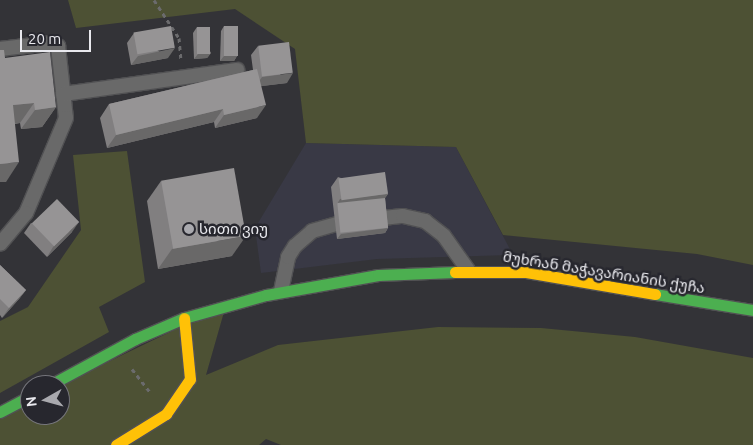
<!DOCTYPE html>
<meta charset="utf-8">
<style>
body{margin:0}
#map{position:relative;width:753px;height:445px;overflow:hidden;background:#333337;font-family:Ubuntu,"Noto Sans Georgian",sans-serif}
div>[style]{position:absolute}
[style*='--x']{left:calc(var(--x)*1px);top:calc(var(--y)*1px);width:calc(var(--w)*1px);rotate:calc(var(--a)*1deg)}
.built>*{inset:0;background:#393945}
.green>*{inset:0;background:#4d5134}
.path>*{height:3px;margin-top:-1.5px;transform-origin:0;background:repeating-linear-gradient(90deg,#6b6b6d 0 4px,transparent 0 8px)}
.roads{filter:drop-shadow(1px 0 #515153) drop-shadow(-1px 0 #515153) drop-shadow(0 1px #515153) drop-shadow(0 -1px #515153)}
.lane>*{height:14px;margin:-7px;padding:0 7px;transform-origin:7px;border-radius:7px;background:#696969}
.fast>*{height:11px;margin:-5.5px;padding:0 5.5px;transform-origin:5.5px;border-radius:5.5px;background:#4caf50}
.slow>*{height:11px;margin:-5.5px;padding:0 5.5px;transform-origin:5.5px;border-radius:5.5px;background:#ffc107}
.wall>*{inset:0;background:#817f80}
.shaded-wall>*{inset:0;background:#696868}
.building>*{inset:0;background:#969495;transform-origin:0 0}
.dots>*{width:14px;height:14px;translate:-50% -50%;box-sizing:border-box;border:2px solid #27272e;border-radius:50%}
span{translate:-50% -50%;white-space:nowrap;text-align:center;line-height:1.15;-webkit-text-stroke:5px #27272e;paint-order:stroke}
.poi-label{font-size:15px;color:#e9e9ee}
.left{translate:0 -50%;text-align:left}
.street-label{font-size:15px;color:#e9e9ee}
.north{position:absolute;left:20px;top:375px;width:50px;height:50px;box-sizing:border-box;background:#27272e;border:1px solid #75757b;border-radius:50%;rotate:263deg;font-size:14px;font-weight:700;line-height:20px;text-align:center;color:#e9e9ee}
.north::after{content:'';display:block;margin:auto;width:18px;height:22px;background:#a9a9ae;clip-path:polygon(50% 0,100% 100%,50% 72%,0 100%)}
.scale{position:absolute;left:20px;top:30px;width:71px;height:22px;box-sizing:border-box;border:2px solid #e9e9ee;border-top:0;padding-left:6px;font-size:15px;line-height:18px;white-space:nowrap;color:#e9e9ee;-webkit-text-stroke:4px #27272e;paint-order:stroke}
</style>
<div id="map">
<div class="built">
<i style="clip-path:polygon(306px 143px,456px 147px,513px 255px,377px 259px,261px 273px,255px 228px)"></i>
</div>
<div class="green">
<i style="clip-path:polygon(68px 0,753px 0,753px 265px,697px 254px,503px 235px,456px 147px,306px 143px,295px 49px,235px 9px,76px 28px)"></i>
<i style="clip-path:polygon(127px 151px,145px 282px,99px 307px,109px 332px,0 393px,0 321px,28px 307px,81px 230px,73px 155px)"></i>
<i style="clip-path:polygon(226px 305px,206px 375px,278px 345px,438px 327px,541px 328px,635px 337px,753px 358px,753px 445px,281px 445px,266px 439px,259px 445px,0 445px,0 412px,30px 396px,30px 415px,60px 415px,60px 385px)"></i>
</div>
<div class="path">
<i style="--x:154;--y:0;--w:45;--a:56.7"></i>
<i style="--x:179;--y:38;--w:21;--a:85"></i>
<i style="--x:132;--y:369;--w:29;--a:52"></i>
</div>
<div class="roads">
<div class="lane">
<i style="--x:0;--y:49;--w:51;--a:-6.7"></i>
<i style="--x:51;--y:43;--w:8;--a:23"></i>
<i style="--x:58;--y:46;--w:72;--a:83.7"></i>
<i style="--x:66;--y:118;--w:103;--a:112.8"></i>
<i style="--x:26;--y:213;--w:40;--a:130"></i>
<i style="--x:63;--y:94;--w:176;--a:-7.9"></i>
<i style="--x:383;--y:218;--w:20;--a:-6"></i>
<i style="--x:403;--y:216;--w:23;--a:13"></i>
<i style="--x:425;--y:221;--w:24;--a:38"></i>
<i style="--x:444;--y:236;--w:42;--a:54.8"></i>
<i style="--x:281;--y:291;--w:35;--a:-78"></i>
<i style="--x:288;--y:257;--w:13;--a:-58"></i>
<i style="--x:295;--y:246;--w:23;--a:-41"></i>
<i style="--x:312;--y:231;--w:25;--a:-16"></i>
</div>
<div class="fast">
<i style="--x:655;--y:294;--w:99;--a:9.3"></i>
<i style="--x:50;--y:385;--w:97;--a:-28.4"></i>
<i style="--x:135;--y:339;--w:53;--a:-23.2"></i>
<i style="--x:184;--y:318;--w:85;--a:-15.7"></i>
<i style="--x:266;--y:295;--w:114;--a:-10.1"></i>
<i style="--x:378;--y:275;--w:77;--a:-2.2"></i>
<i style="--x:0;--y:412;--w:34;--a:-28"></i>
</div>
<div class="slow">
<i style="--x:455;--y:272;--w:71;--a:0"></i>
<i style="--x:526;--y:272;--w:131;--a:9.7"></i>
<i style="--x:116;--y:445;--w:59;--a:-31.8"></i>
<i style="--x:166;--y:414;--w:42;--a:-55.6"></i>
<i style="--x:190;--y:379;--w:61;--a:-95.6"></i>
</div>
</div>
<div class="wall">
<i style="clip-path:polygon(224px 26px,237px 56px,234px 61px,220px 61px,221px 31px)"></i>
<i style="clip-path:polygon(197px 27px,211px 53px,207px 58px,194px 59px,193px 33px)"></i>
<i style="clip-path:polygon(134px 33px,168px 58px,131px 65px,127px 43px)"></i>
<i style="clip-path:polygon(258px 46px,287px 83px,261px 86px,257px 118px,215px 128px,214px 122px,107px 148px,100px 118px,109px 104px,253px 70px,251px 55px)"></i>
<i style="clip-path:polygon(0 50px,5px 58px,56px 107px,42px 127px,21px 129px,20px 123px,15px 124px,6px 182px,0 182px)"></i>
<i style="clip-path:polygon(338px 177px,388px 194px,385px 198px,388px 228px,385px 233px,337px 239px,331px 187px)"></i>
<i style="clip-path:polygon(161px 181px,232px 256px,158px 269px,147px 201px)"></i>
<i style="clip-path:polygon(31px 223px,72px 232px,47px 257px,24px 233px)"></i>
<i style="clip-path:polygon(0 265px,26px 290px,19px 299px,2px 318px,0 315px)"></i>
</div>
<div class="shaded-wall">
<i style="clip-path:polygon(175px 48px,168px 58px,131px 65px,138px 56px)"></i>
<i style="clip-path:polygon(211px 53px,207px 58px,194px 59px,198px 54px)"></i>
<i style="clip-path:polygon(224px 56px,237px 56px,234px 61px,220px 61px)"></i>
<i style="clip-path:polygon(293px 73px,287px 83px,255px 87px,262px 77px)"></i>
<i style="clip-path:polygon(34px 103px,20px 123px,0 125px,13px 105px)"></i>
<i style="clip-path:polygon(266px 105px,257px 118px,215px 128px,224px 115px)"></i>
<i style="clip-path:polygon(56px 107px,42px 127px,21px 129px,35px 110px)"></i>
<i style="clip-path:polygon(223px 109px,214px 122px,107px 148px,116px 135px)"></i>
<i style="clip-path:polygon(19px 162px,6px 182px,0 182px,0 164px)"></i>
<i style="clip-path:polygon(388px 194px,381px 203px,337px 204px,334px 209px,340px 199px)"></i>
<i style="clip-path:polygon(79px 222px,72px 232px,47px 257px,53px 247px)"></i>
<i style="clip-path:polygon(388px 228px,385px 233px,337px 239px,341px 234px)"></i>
<i style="clip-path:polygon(246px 236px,232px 256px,158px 269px,172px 249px)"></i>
<i style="clip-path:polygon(26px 290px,19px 299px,2px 318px,9px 308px)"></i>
</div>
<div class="building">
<i style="left:171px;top:26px;width:22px;height:38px;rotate:80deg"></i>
<i style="left:224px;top:26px;width:14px;height:30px"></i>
<i style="left:197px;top:27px;width:13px;height:27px"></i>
<i style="left:289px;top:42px;width:31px;height:31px;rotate:83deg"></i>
<i style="clip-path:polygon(0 50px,4px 50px,5px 58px,50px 52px,56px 107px,35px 110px,34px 103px,13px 105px,19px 162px,0 164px)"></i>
<i style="clip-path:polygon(257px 69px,266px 105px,224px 115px,223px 109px,116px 135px,109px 104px)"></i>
<i style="left:234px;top:168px;width:69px;height:74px;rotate:80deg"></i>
<i style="left:385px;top:172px;width:22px;height:47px;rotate:82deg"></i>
<i style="left:385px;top:198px;width:30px;height:48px;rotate:84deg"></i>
<i style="left:57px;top:199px;width:32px;height:35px;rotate:46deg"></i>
<i style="clip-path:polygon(0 265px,26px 290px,9px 308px,0 299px)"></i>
</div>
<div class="dots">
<i style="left:189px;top:229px;background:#a9a9ae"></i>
</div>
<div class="poi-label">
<span class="left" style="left:199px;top:229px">სითი ვიუ</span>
</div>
<div class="street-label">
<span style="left:604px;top:272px;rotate:9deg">მუხრან მაჭავარიანის ქუჩა</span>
</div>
<div class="north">N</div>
<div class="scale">20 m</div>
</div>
